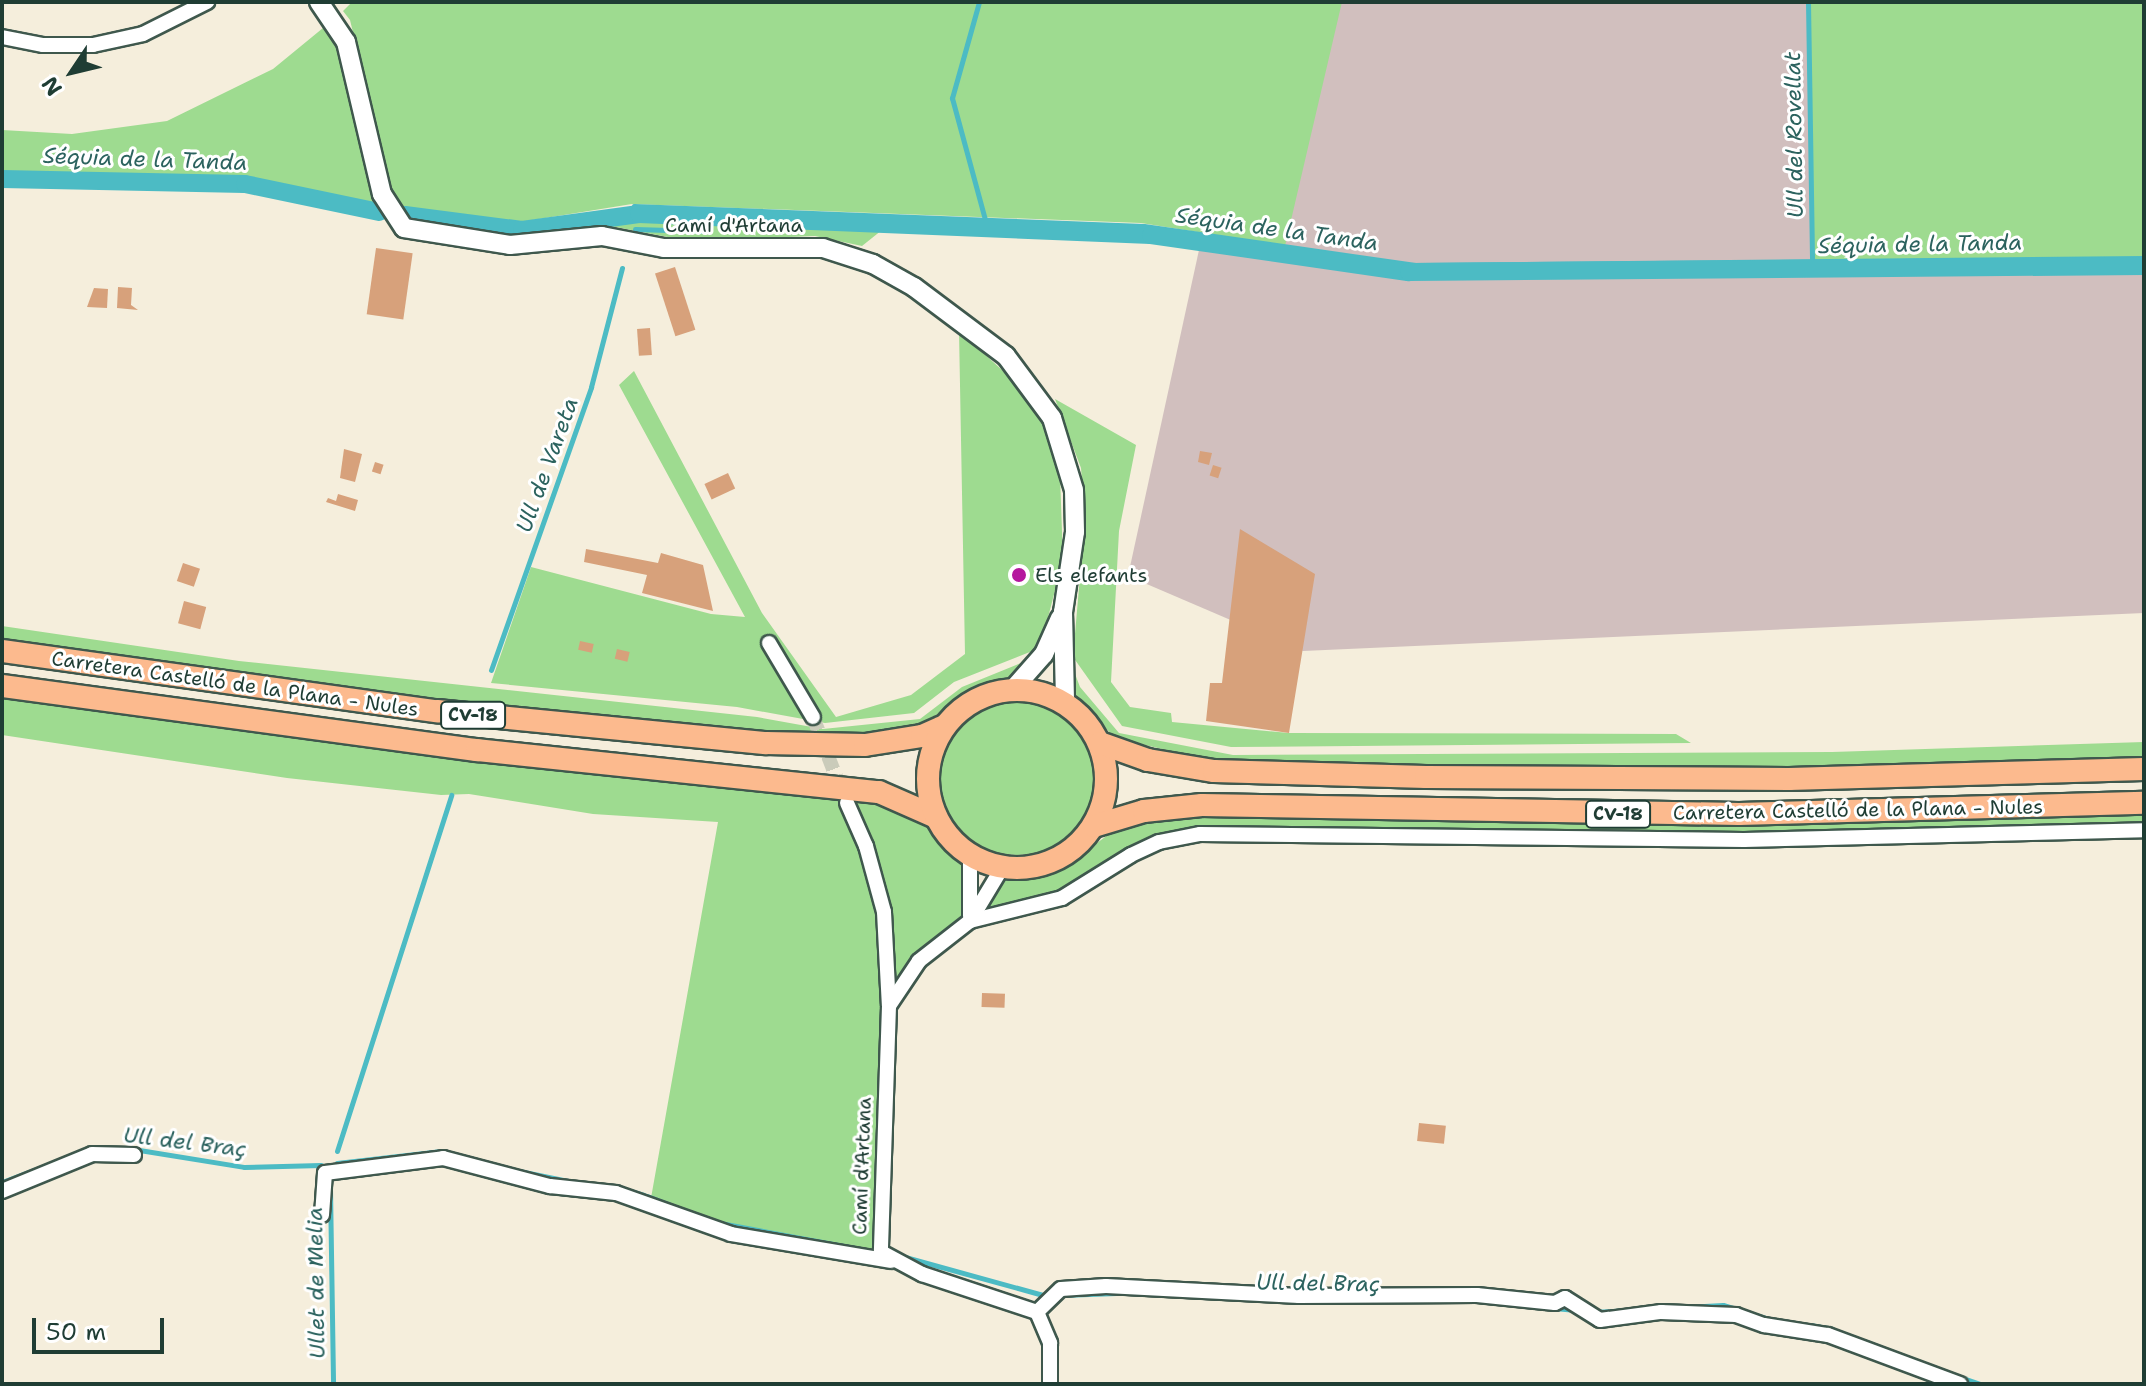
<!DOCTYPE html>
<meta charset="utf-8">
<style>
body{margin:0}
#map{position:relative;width:2146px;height:1386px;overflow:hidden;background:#f5eedc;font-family:"Shantell Sans",sans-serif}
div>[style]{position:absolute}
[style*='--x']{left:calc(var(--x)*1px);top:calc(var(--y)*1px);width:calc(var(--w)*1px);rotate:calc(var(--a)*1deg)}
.industrial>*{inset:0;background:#d1bfbe}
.green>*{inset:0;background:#9edb90;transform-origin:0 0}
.round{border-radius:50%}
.stream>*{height:5px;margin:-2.5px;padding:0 2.5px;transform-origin:2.5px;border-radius:2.5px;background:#4cbbc4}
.canal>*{height:18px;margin:-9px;padding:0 9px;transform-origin:9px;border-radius:9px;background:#4cbbc4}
.building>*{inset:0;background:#d7a17b;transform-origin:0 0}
.minor-tunnel>*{height:14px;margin-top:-7px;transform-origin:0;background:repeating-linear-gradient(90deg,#cacbba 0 14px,transparent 0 21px)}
.roads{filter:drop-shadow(2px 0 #3f584d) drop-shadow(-2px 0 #3f584d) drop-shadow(0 2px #3f584d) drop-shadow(0 -2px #3f584d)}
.minor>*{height:14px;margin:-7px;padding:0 7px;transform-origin:7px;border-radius:7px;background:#fff}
.tertiary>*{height:18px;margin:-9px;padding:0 9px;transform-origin:9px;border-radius:9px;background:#fff}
.primary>*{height:22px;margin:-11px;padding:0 11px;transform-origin:11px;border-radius:11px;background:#fcba8e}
.primary>.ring{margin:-11px;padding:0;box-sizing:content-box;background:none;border:22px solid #fcba8e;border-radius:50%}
.dots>*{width:22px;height:22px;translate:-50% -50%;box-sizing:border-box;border:4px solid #fff;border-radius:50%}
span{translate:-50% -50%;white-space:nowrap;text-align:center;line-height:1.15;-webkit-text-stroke:6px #fff;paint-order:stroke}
.shield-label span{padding:2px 6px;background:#fff;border:2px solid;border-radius:6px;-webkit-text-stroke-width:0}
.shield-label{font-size:18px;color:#1f3d34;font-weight:700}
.street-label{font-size:20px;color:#1f3d34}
.poi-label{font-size:20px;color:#1f3d34}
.left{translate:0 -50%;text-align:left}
.water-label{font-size:22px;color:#2c635f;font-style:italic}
.frame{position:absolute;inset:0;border:4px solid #1f3d34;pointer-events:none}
.north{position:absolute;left:32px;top:32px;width:80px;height:80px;-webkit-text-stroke:6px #fff;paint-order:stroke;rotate:235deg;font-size:22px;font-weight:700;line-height:32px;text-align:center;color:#1f3d34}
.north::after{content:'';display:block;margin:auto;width:28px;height:36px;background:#1f3d34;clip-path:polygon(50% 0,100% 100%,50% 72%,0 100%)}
.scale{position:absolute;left:32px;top:1318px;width:132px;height:36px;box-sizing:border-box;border:4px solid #1f3d34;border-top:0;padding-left:10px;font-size:24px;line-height:28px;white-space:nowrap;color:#1f3d34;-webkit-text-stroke:6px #fff;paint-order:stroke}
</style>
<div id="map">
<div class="industrial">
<i style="clip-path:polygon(1253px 2px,2144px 2px,2144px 613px,1303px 651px,1128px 576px)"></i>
</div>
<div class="green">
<i style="clip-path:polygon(352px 2px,1342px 2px,1285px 246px,1141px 223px,632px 204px,508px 224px,396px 209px,350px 20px,343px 11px)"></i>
<i style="left:1810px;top:2px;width:334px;height:258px"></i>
<i style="clip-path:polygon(323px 28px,339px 46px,379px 205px,276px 182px,2px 173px,2px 130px,72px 134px,167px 121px,273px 69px)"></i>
<i style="clip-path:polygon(635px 220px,721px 221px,882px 230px,862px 246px,815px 236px,688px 241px,600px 224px)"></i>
<i style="clip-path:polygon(959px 331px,1022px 388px,1041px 416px,1060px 475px,1063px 560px,1040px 648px,954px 682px,914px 713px,825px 723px,737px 707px,491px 683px,531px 567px,711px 614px,745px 617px,619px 385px,634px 371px,762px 613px,836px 717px,911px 695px,965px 654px)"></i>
<i style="clip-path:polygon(1055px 399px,1136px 445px,1119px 531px,1111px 682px,1130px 707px,1171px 713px,1172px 722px,1289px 733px,1676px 734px,1691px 743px,1231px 747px,1122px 726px,1073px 657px,1085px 518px,1081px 468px)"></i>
<i style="clip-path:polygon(2px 626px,239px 661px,757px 717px,823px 729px,920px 719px,962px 687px,1033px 658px,1012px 676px,967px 692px,924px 724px,902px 732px,807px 738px,488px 707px,2px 642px)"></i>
<i style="clip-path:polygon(1072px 666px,1080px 687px,1119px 733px,1233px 755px,1832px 752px,2144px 742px,2144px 760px,1828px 769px,1517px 770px,1209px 760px,1115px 738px,1076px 697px)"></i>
<i style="clip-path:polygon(2px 695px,337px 743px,857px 798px,920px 819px,961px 863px,964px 919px,893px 989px,881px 911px,886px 1008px,878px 1255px,729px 1230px,651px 1198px,718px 822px,593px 814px,469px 794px,441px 795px,287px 778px,2px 735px)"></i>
<i class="round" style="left:940px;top:701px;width:154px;height:154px"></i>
<i style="clip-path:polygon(2144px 815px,2144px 826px,2021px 831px,1159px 839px,1061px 894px,981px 915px,1000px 879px,1037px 877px,1073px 861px,1117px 828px,1184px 816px,1629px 825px)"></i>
</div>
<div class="stream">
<i style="--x:979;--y:2;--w:100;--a:105.7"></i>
<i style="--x:952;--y:98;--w:134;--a:74.8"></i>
<i style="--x:1808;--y:2;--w:266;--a:89.1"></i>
<i style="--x:632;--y:215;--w:9;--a:-77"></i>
<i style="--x:634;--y:206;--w:510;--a:2.25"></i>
<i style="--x:1144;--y:226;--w:274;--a:8.2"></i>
<i style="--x:1415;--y:265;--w:729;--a:-0.55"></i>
<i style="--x:635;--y:229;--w:66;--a:1.7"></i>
<i style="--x:701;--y:231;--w:15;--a:-90"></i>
<i style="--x:491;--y:670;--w:300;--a:-70.5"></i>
<i style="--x:591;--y:387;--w:123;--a:-75.4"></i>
<i style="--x:133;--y:1149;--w:112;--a:9.2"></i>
<i style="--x:244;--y:1167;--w:77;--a:-1.5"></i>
<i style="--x:337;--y:1151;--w:374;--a:-72.2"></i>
<i style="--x:337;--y:1163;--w:105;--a:-6.6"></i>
<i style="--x:441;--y:1151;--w:38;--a:14"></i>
<i style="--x:519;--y:1171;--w:50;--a:11.5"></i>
<i style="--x:2;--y:1182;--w:71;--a:-20.7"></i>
<i style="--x:613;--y:1186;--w:32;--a:16"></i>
<i style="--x:330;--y:1189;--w:195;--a:89.1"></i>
<i style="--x:647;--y:1196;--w:47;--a:21.1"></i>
<i style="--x:720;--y:1223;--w:148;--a:10.5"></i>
<i style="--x:905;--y:1257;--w:143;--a:15.4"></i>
<i style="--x:1062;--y:1295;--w:54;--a:-2.1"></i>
<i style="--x:1554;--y:1308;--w:22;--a:5"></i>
<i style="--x:1594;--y:1312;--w:129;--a:-3.1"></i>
<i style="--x:1723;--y:1305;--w:51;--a:17"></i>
<i style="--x:1810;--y:1325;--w:22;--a:10"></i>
<i style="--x:1864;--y:1341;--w:65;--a:20.7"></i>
<i style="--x:1957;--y:1376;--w:24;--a:19"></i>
</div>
<div class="canal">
<i style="--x:2;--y:179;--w:243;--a:1.2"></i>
<i style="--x:245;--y:184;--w:137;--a:11.8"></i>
<i style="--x:405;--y:215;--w:118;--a:7.3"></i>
<i style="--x:522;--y:230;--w:118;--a:-7.8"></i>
<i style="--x:639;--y:214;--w:512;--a:2.35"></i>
<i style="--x:1151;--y:235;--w:261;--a:8.2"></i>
<i style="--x:1409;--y:272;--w:735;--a:-0.47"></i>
</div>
<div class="building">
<i style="left:376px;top:248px;width:37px;height:67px;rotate:8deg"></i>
<i style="left:675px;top:267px;width:66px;height:21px;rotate:72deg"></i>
<i style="clip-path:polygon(118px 287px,132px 288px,131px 305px,138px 310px,117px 308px)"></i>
<i style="clip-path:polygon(94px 288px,108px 289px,107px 308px,87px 307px)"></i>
<i style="left:650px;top:328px;width:27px;height:13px;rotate:86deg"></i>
<i style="clip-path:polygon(344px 449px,362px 454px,355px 482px,340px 478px)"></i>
<i style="clip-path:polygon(1200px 451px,1212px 453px,1209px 465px,1198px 462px)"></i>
<i style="left:375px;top:462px;width:9px;height:10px;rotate:18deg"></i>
<i style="left:1213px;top:465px;width:9px;height:11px;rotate:18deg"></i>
<i style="left:728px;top:473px;width:17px;height:26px;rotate:65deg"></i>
<i style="clip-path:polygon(338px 494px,358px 500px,355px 511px,326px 502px,328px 498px,336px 501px)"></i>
<i style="clip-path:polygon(1240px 529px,1315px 574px,1289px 733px,1206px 721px,1210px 683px,1222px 683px)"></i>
<i style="clip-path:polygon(586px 549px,658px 563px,661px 553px,703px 565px,713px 611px,642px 593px,647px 575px,584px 562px)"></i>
<i style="left:183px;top:563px;width:18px;height:19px;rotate:19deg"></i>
<i style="left:184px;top:601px;width:23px;height:23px;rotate:15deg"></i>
<i style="left:580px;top:641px;width:14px;height:9px;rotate:12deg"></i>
<i style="left:617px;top:649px;width:13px;height:10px;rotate:13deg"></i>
<i style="left:982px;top:993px;width:23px;height:14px;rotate:2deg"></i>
<i style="left:1419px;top:1123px;width:27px;height:18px;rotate:6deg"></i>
</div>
<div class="minor-tunnel">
<i style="--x:813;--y:717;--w:80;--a:68.9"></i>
</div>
<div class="roads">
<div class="minor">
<i style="--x:2;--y:37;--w:42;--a:11"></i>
<i style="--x:43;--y:45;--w:50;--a:0"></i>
<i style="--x:93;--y:45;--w:51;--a:-12.4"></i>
<i style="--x:143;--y:34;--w:72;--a:-26.6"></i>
<i style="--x:769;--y:643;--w:86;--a:59.3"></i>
<i style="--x:847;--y:803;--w:47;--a:66.2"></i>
<i style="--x:866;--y:846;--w:68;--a:74.7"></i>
<i style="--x:884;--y:912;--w:94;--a:87"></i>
<i style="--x:970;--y:855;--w:61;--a:90"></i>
<i style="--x:1002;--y:868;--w:62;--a:121.1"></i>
<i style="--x:970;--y:921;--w:65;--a:141.9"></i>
<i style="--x:919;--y:961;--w:54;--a:123.7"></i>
<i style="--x:889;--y:1006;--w:246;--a:91.9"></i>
<i style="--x:881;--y:1252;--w:47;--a:28.2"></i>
<i style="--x:922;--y:1274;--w:121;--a:18.3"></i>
<i style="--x:1037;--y:1312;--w:34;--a:67"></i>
<i style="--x:1050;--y:1343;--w:41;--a:90"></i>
<i style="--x:970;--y:921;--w:95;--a:-14"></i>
<i style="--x:1062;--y:898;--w:81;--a:-31.9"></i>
<i style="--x:1131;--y:855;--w:31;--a:-25"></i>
<i style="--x:1159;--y:842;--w:42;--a:-11"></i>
<i style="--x:1200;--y:834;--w:544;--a:0.63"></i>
<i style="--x:1744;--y:840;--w:400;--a:-1.4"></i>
<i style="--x:2;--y:1191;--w:97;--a:-22.3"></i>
<i style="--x:92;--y:1154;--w:42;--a:1.4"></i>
<i style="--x:322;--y:1215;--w:42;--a:-85.9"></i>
<i style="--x:325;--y:1173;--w:119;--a:-7.2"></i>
<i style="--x:443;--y:1158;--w:111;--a:14.7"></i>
<i style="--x:550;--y:1186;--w:66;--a:6.1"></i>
<i style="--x:616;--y:1193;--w:122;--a:19.6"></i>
<i style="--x:731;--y:1234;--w:162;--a:9.6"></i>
<i style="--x:1037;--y:1312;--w:33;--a:-44"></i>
<i style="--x:1061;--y:1289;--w:45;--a:-3.8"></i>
<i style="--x:1106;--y:1286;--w:193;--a:3"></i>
<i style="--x:1299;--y:1296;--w:178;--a:-0.3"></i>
<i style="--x:1477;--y:1295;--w:78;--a:5.9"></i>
<i style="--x:1555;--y:1303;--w:11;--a:-27"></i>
<i style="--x:1565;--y:1298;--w:41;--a:32.2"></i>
<i style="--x:1600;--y:1320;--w:62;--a:-7.5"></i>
<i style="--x:1661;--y:1312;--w:75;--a:2.3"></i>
<i style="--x:1736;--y:1315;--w:30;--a:20"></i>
<i style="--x:1764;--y:1325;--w:65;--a:8.9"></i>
<i style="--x:1828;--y:1335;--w:141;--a:20.4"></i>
</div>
<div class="tertiary">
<i style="--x:319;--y:2;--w:48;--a:56"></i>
<i style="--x:346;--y:42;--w:156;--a:76.7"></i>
<i style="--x:382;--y:194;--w:40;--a:57.1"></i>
<i style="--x:404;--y:228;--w:107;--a:9.1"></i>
<i style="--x:510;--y:245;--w:92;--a:-5.6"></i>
<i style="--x:602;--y:236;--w:63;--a:11"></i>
<i style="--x:664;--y:248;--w:159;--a:0"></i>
<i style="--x:823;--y:248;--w:52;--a:17.7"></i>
<i style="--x:873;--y:264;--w:47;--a:29.3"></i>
<i style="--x:914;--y:287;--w:115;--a:36.9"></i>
<i style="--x:1006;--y:356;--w:77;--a:53.4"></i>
<i style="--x:1052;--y:418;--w:75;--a:73"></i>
<i style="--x:1074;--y:490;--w:42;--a:88.6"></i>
<i style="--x:1075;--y:532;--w:81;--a:98.5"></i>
<i style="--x:1063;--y:612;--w:91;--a:88.7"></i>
<i style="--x:1014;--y:688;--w:45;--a:-48.6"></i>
<i style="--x:1044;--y:654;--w:39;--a:-66"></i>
</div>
<div class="primary">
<i style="--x:2;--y:651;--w:439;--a:7.9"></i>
<i style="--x:437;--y:711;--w:331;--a:5.6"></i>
<i style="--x:766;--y:743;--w:99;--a:1.2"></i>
<i style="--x:865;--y:745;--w:58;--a:-9"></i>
<i style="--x:922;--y:736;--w:24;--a:-24"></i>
<i style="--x:2;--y:686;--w:479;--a:7.7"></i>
<i style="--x:477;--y:750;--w:404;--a:6"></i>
<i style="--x:879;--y:792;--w:62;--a:23.7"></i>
<i class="ring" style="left:928px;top:690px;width:156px;height:156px"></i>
<i style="--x:1100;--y:743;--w:51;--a:19.5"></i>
<i style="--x:1148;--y:760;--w:67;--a:9.5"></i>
<i style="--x:1214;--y:771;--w:212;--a:1.6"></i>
<i style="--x:1426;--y:777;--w:363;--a:0.3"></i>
<i style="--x:1789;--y:779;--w:355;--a:-1.6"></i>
<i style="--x:1094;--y:826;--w:52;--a:-16.7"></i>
<i style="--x:1144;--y:811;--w:58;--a:-5.9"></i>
<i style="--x:1202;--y:805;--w:537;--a:0.96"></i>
<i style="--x:1739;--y:814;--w:405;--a:-1.6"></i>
</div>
</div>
<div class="dots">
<i style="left:1019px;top:575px;background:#b5179e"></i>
</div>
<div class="shield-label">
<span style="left:473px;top:715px">CV-18</span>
<span style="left:1618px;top:814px">CV-18</span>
</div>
<div class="street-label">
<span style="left:734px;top:225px">Camí d'Artana</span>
<span style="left:235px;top:684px;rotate:8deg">Carretera Castelló de la Plana - Nules</span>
<span style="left:1858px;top:810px;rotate:-1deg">Carretera Castelló de la Plana - Nules</span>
<span style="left:862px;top:1166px;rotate:-88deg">Camí d'Artana</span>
</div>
<div class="poi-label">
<span class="left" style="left:1035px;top:575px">Els elefants</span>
</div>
<div class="water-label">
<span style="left:1794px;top:135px;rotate:-91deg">Ull del Rovellat</span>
<span style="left:145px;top:159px;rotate:2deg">Séquia de la Tanda</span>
<span style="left:1277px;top:229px;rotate:8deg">Séquia de la Tanda</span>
<span style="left:1920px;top:244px;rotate:-1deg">Séquia de la Tanda</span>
<span style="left:547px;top:465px;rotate:-70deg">Ull de Vareta</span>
<span style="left:185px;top:1142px;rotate:7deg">Ull del Braç</span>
<span style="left:316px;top:1283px;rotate:-91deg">Ullet de Melia</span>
<span style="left:1318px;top:1283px;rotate:1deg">Ull del Braç</span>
</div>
<div class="frame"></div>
<div class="north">N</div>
<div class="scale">50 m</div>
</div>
